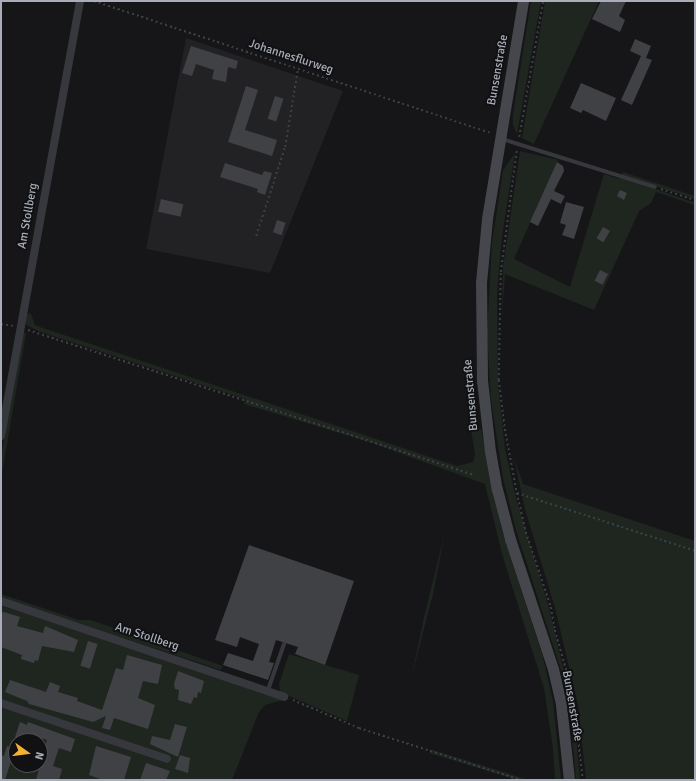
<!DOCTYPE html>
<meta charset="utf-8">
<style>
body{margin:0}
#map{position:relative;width:696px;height:781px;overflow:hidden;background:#161618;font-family:Signika,sans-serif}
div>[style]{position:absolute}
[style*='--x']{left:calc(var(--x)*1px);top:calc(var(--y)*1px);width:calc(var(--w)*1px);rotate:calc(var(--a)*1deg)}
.built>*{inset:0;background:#222225}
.green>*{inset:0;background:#1e261f}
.building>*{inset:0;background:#404145;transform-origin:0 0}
.path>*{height:1.5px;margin-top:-0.75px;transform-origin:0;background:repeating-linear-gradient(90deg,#3d3f44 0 2px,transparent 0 5px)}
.service>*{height:4px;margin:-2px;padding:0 2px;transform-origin:2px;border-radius:2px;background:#37383d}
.minor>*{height:8px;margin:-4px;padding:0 4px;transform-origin:4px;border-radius:4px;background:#37383d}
.secondary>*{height:11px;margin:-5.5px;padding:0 5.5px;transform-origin:5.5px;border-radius:5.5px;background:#45474d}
span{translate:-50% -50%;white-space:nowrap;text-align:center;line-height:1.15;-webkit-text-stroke:4px #111113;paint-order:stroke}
.street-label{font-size:12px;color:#a8adb8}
.frame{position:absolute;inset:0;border:2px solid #a8adb8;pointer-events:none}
.north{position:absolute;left:8px;top:733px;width:40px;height:40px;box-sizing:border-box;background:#111113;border:1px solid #4d4f55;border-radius:50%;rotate:104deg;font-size:11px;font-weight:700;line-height:16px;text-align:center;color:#a8adb8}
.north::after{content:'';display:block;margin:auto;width:14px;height:18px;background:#f2b134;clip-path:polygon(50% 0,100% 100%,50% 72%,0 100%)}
</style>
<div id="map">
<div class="built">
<i style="clip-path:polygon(186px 38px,343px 91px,270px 273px,146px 249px)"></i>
</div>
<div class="green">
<i style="clip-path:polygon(531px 1px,541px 1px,517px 134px,513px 125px,513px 114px)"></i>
<i style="clip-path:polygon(545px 1px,599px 1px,534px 144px,522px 138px)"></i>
<i style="clip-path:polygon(520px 151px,558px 160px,514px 259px,570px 287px,604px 174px,619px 179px,623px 172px,695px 196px,695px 199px,652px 185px,650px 187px,695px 203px,695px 205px,656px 192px,651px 203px,639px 211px,594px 310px,505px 274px,502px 317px,503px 267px)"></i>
<i style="clip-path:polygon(515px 153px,502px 237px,497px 293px,498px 385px,505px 449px,516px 498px,549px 608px,574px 715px,580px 780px,576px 780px,571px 721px,561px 670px,516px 530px,503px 478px,491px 400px,487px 334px,492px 243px,503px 170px)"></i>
<i style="clip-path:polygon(27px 313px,31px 314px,35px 325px,43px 328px,457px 466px,473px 462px,475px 454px,471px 430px,481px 429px,502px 531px,543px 657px,553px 701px,561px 780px,555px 780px,553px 748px,544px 688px,502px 554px,485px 484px,369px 442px,244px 404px,245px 399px,38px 331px,25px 324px)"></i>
<i style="clip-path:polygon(23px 332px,26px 333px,1px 479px,1px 456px)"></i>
<i style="clip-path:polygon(514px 458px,523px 484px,695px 541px,695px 780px,586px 780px,578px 705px,555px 608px,525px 509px)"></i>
<i style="clip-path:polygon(445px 532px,433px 594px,411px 679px,425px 613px)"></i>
<i style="clip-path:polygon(1px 594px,79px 620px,91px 620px,223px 666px,221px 670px,1px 598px)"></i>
<i style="clip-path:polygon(evenodd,1px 606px,27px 614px,283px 700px,265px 705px,259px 712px,232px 780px,1px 780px,1px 707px,167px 762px,169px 756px,1px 699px,1px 606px,16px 741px,40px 741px,40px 765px,16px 765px,16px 741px)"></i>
<i style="clip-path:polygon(289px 654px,359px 675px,347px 721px,280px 692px,279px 684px)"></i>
<i style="clip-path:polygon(433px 750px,529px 780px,517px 780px,429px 753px)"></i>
</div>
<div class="building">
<i style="clip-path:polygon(601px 1px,626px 1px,619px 16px,625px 20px,620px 32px,592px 19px)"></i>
<i style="clip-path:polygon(635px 39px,651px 46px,646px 58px,652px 60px,632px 105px,621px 100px,641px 56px,630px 51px)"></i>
<i style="clip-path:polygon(191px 46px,238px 61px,236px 69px,228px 67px,226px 82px,212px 79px,214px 70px,196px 64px,192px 76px,182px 73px)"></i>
<i style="clip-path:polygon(581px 83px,616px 98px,606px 121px,583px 110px,581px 113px,570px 108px)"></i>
<i style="clip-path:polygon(246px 86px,258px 90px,245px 130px,277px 140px,272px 156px,228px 142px)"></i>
<i style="left:275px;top:96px;width:9px;height:24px;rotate:18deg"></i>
<i style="clip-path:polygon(557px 162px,563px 166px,564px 171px,554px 191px,565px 196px,561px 204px,551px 199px,538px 226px,530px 222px)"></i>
<i style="clip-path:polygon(225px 163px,262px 175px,264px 171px,272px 173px,265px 195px,257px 192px,258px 189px,220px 177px)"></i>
<i style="clip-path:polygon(620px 190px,627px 193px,624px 200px,617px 196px)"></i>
<i style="left:161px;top:199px;width:23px;height:13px;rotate:13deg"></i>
<i style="clip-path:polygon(566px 202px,584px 207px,574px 239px,562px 235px,566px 225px,560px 223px)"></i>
<i style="left:277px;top:220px;width:9px;height:13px;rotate:18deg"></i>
<i style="left:603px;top:227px;width:8px;height:13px;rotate:30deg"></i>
<i style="left:600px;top:270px;width:9px;height:12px;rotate:27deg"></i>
<i style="clip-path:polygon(249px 545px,354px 581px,325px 665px,295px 654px,298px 647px,276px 640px,269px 662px,274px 663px,268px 680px,223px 665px,228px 653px,253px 661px,259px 644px,240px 637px,237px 647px,215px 640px)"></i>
<i style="clip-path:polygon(4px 612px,20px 617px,17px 626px,43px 633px,45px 626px,78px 640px,74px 652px,42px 646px,38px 661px,35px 660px,34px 663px,21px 659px,22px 655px,1px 647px,1px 613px)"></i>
<i style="left:88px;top:641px;width:10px;height:26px;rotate:17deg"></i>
<i style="clip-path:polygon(127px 655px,162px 665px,158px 684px,143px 681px,138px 698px,155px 705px,148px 729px,114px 718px,110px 730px,102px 728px,106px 716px,93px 722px,29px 704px,27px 701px,5px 692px,10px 680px,46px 692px,50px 682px,60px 686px,58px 692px,78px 698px,77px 701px,102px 710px,116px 668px,123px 670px)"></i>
<i style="clip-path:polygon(178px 671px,204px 681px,201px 693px,198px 692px,197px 698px,194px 697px,191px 704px,178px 700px,179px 690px,175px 689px,174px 684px)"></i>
<i style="clip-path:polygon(20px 722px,27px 725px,28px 722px,75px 739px,71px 752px,59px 748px,53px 766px,62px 769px,59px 780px,36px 780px,47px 740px,32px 735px,30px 741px,15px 737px)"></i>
<i style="clip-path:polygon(175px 724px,187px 727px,178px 757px,150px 744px,152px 736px,170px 740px)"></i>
<i style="clip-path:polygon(7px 746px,15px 749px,5px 780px,1px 780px,1px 755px,4px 756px)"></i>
<i style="clip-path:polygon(96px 746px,131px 757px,124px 780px,103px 780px,89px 775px)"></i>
<i style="clip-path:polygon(180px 755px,190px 758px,188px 773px,175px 769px)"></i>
<i style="clip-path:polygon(146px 763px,170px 771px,166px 780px,140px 780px)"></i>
</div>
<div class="path">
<i style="--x:94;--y:1;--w:417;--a:18.4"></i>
<i style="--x:519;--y:137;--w:138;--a:-80"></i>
<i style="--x:517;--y:151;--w:123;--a:97.5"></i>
<i style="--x:501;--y:273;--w:107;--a:91.1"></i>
<i style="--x:499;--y:380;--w:49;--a:83"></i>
<i style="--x:505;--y:429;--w:65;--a:79.4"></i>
<i style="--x:517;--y:493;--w:40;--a:77"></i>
<i style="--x:526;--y:532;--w:79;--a:71.6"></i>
<i style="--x:551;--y:607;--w:23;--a:80"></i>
<i style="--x:555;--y:630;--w:48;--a:74.2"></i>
<i style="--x:568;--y:676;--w:35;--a:78"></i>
<i style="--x:575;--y:710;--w:70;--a:83.5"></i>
<i style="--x:661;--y:189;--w:36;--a:18"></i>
<i style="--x:256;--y:236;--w:94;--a:-72"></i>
<i style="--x:285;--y:147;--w:80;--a:-80.7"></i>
<i style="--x:1;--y:324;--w:12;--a:9"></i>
<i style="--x:28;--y:330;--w:470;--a:18"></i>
<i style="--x:517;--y:493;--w:187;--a:18"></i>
<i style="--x:293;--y:700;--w:72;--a:23"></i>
<i style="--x:359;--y:728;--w:170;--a:17.8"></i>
</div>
<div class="service">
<i style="--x:502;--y:139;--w:160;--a:17.4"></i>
<i style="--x:268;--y:690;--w:49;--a:-70.8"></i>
</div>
<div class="minor">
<i style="--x:1;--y:436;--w:442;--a:-79.7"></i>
<i style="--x:1;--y:601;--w:299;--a:18.7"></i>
<i style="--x:1;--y:703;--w:175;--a:18.6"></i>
</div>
<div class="secondary">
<i style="--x:523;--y:1;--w:221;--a:99.4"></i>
<i style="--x:487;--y:219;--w:63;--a:95.4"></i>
<i style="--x:481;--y:282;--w:98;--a:89.4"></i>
<i style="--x:482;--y:380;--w:71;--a:83.6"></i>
<i style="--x:490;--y:451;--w:39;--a:80"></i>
<i style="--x:497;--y:489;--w:52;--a:75.4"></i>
<i style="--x:510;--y:539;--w:137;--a:71.7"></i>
<i style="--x:553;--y:669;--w:37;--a:77"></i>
<i style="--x:561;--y:705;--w:75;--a:83.9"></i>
</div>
<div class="street-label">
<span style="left:291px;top:57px;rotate:18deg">Johannesflurweg</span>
<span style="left:498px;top:70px;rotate:-80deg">Bunsenstraße</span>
<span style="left:28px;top:216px;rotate:-80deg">Am Stollberg</span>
<span style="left:471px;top:395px;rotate:-95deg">Bunsenstraße</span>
<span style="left:147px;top:637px;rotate:18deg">Am Stollberg</span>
<span style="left:572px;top:706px;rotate:80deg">Bunsenstraße</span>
</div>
<div class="frame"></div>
<div class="north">N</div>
</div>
